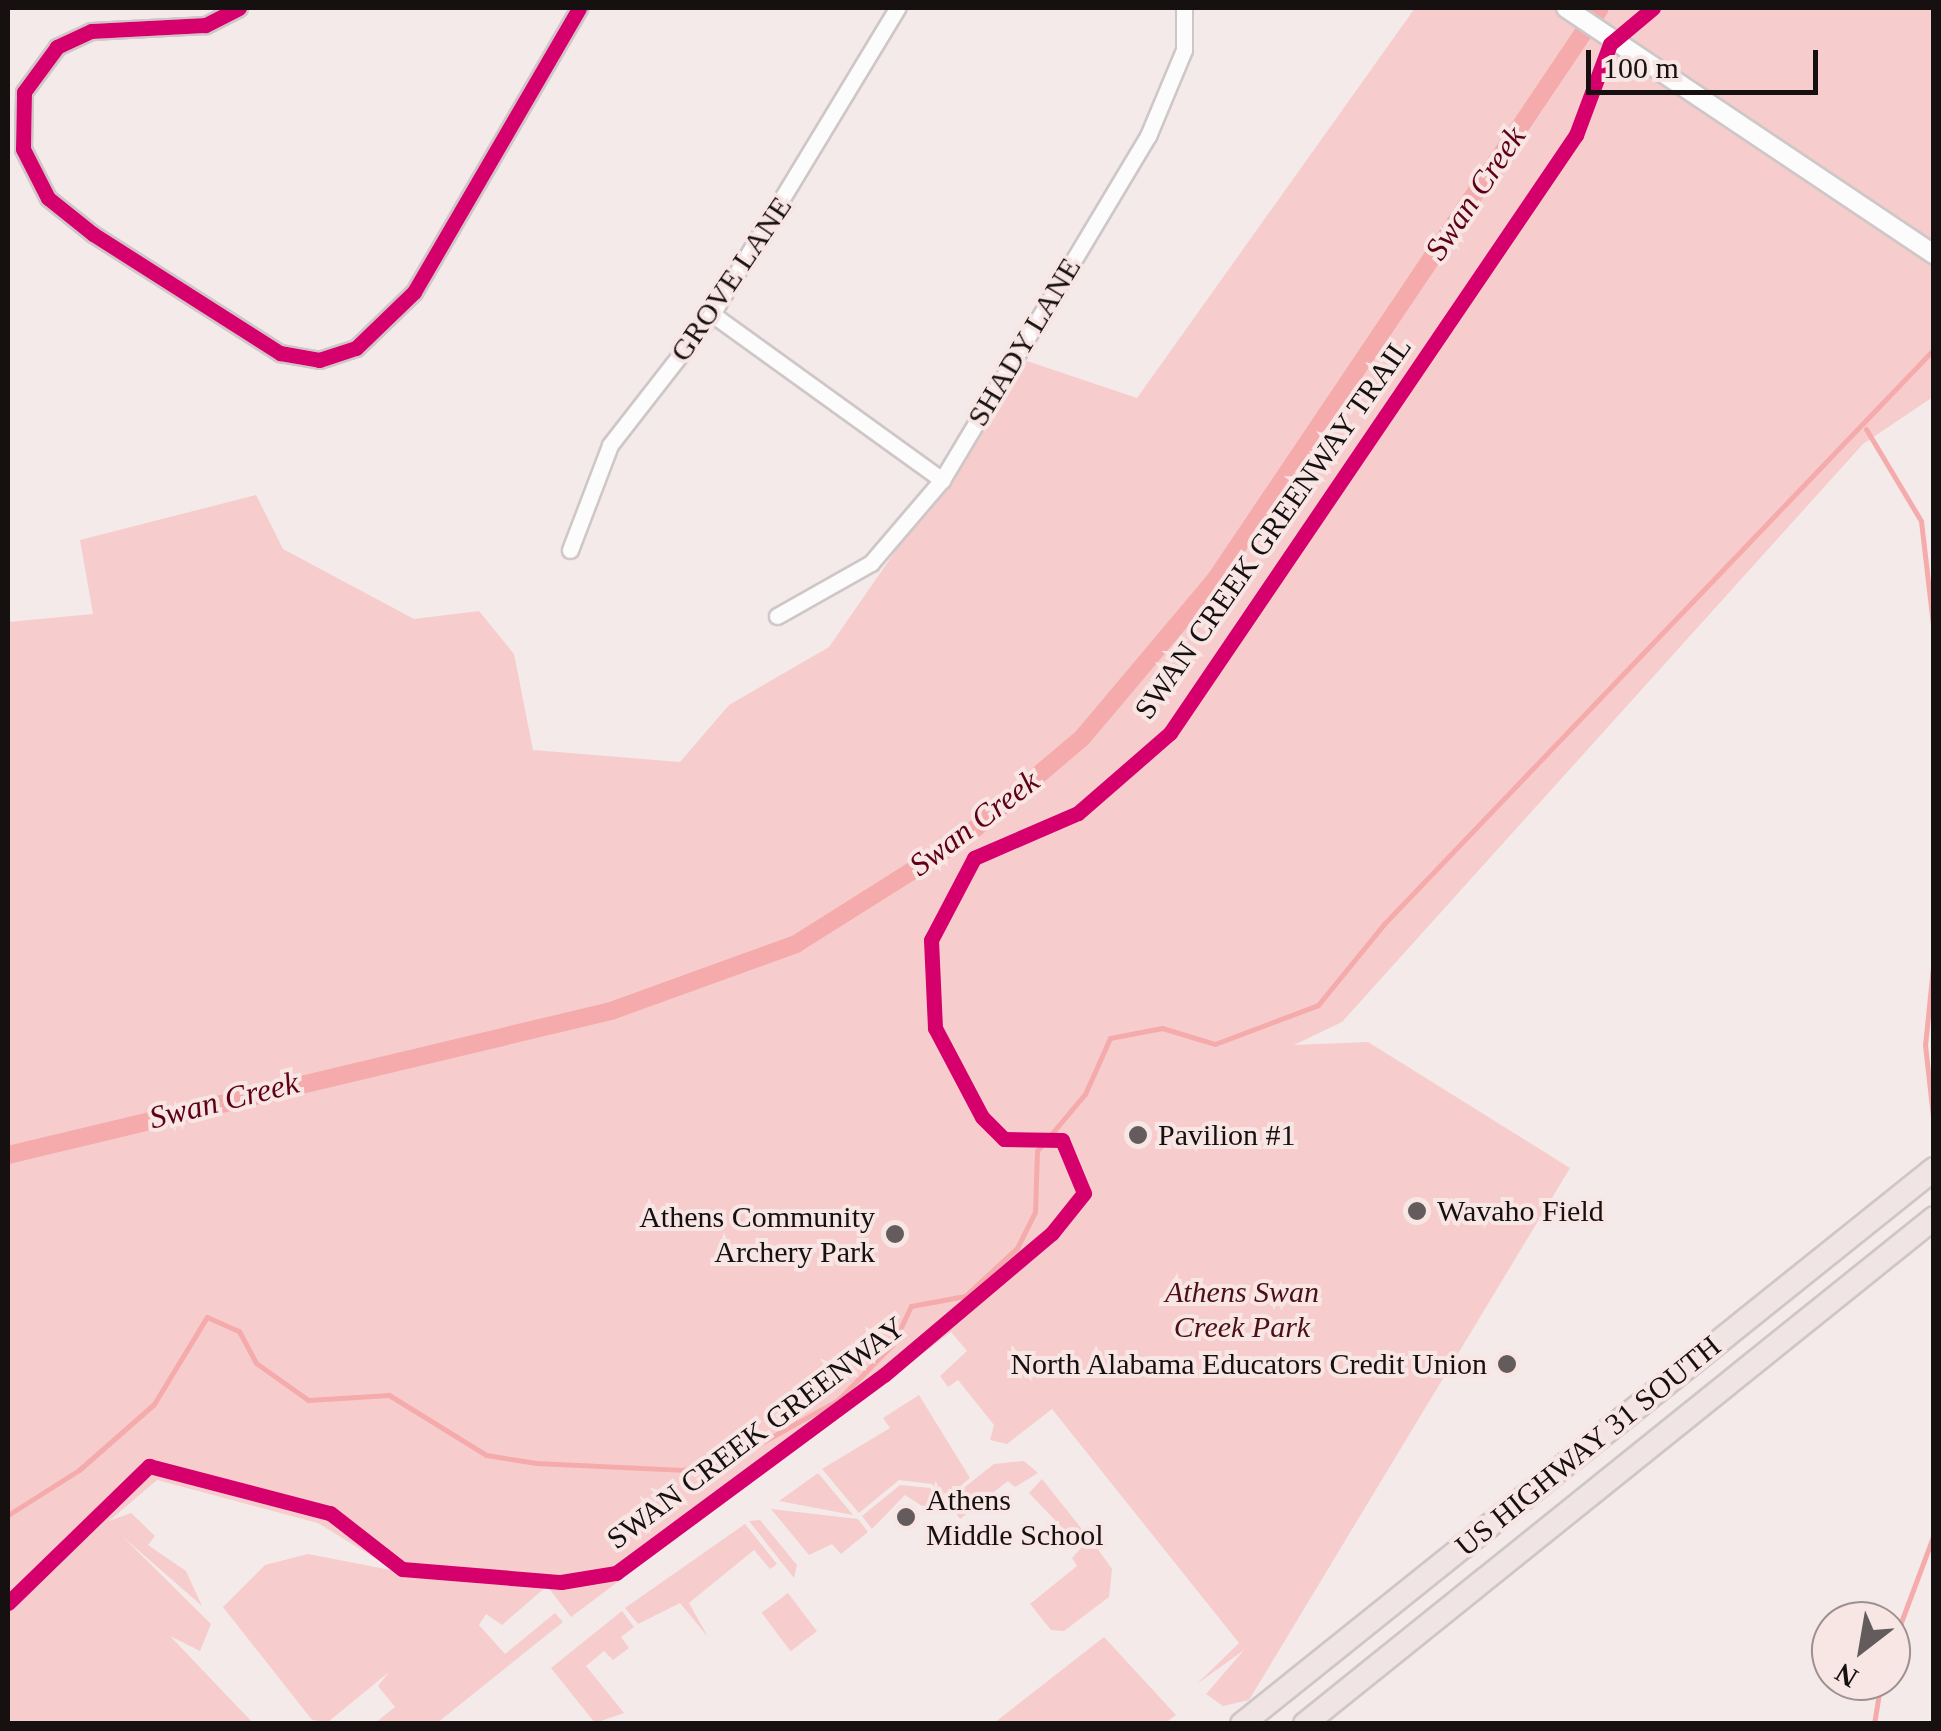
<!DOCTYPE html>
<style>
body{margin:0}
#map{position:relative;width:1941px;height:1731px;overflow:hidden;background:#f4eae9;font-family:Georgia,serif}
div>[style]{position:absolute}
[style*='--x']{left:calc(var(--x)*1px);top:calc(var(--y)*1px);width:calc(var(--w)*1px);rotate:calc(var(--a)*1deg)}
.green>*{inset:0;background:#f6cdcc;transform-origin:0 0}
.stream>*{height:5px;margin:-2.5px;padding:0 2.5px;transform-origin:2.5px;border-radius:2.5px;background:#f5abac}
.canal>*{height:18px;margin:-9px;padding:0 9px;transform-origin:9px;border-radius:9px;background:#f5abac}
.roads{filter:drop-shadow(2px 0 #cfc7c7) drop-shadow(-2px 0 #cfc7c7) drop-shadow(0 2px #cfc7c7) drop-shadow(0 -2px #cfc7c7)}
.minor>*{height:15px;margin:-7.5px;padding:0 7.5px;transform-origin:7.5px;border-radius:7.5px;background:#fdfcfc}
.tertiary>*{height:18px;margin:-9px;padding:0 9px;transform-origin:9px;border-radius:9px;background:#fdfcfc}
.primary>*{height:22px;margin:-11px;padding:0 11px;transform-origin:11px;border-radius:11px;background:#f0e4e5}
.cycleway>*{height:15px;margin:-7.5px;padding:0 7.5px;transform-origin:7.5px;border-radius:7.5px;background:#d6006c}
.dots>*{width:28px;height:28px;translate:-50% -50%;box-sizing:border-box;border:5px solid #f8e6e5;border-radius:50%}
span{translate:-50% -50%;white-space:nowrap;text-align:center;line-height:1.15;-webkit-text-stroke:8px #f8e6e5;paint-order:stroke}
.street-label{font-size:30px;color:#161010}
.poi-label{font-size:30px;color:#161010}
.left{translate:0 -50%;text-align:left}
.right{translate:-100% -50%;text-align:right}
.park-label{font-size:30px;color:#4d0f16;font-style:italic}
.water-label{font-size:32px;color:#5f0115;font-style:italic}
.frame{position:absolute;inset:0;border:10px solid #161010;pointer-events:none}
.north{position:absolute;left:1811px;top:1601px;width:100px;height:100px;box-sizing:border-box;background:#f8e6e5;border:2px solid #9e9090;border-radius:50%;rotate:211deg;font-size:28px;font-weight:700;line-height:40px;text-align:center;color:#161010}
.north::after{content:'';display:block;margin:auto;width:35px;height:45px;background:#645c5c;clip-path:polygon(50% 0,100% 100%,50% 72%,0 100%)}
.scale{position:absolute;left:1586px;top:50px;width:232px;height:45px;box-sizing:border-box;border:5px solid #161010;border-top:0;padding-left:12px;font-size:30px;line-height:35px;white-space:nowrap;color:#161010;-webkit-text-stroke:8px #f8e6e5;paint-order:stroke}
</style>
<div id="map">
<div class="green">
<i style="clip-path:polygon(1415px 8px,1933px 8px,1933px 397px,1863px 444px,1342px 1022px,1294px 1045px,1368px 1042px,1570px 1168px,1249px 1700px,1223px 1706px,1206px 1694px,1244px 1650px,1197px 1684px,1239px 1643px,1052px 1409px,1007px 1444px,990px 1440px,994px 1425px,958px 1380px,948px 1387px,940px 1376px,967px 1351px,951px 1332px,571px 1617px,547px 1586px,502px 1625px,486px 1614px,479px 1625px,505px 1654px,555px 1613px,563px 1622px,437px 1723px,375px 1723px,395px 1707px,378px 1686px,389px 1672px,328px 1722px,312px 1720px,223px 1607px,265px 1565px,308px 1554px,396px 1571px,318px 1523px,157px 1480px,109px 1521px,131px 1513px,155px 1536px,148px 1545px,186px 1571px,202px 1606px,122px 1536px,211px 1624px,200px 1651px,170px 1636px,253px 1723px,8px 1724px,8px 622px,93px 614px,80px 540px,256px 495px,283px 549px,414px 619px,479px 611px,514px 654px,533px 750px,680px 762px,729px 705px,829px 647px,1027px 361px,1137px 398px)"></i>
<i style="clip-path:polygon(919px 1395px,970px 1478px,944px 1499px,932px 1484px,899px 1480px,859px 1513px,822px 1469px,890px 1428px,883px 1418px)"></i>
<i style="clip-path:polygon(1024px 1461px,1038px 1473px,1015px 1487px,1008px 1481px,960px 1519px,947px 1501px,994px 1464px)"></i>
<i style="clip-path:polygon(818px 1473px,853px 1515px,779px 1501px)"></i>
<i style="clip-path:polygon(1042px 1479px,1085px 1533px,1075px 1541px,1029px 1493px)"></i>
<i style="clip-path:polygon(900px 1485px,930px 1488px,940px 1501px,928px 1510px,905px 1495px,872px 1529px,862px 1516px)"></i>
<i style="clip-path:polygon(771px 1509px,858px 1519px,868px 1532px,841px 1554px,832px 1544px,809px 1555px)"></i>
<i style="clip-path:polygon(760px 1520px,797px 1565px,794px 1578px,749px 1521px)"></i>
<i style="clip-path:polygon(745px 1524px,777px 1564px,770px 1569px,754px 1550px,689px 1603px,708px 1637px,680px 1603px,638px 1624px,625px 1608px)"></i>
<i style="clip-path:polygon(1090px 1538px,1112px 1569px,1109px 1597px,1064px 1631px,1051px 1630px,1030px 1604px,1077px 1566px,1072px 1558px)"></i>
<i style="left:788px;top:1593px;width:48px;height:33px;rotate:53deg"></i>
<i style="clip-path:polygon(622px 1611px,634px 1627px,621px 1637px,629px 1648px,613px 1660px,604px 1651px,586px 1666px,624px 1713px,595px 1723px,551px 1668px)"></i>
<i style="clip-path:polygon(1104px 1637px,1176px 1715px,1164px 1724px,994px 1723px)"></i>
</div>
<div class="stream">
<i style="--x:1866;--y:429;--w:107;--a:59.1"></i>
<i style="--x:1921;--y:521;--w:113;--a:83.4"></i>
<i style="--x:1934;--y:957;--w:88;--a:95.8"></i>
<i style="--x:1925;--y:1045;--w:81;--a:83.6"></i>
<i style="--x:8;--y:1515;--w:84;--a:-32.4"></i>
<i style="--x:79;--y:1470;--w:100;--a:-41.3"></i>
<i style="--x:154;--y:1404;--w:102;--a:-58.7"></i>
<i style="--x:207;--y:1317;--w:35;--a:24"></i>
<i style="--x:239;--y:1331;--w:36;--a:62"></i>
<i style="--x:256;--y:1363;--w:64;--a:35.4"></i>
<i style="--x:308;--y:1400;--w:81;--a:-3.5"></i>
<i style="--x:389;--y:1395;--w:114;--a:31.7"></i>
<i style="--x:486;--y:1455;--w:51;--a:9.1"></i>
<i style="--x:536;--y:1463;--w:146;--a:2.7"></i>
<i style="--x:682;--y:1470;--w:53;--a:-13"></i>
<i style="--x:734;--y:1458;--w:119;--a:-29.1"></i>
<i style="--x:838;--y:1400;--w:78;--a:-45.5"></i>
<i style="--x:893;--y:1344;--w:42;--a:-64.7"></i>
<i style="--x:911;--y:1306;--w:55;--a:-10.5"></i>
<i style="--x:965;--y:1296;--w:71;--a:-42.7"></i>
<i style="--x:1017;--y:1248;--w:40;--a:-63.4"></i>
<i style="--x:1035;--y:1212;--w:61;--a:-88.1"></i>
<i style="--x:1037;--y:1151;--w:75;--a:-49.9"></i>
<i style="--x:1085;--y:1094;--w:61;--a:-65.9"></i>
<i style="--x:1110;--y:1038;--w:53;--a:-10.9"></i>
<i style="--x:1162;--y:1028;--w:55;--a:16.8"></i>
<i style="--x:1215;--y:1044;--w:110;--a:-20.7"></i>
<i style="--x:1318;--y:1005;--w:104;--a:-50.8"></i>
<i style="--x:1384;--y:924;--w:796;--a:-46.27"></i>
<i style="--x:1891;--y:1649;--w:123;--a:-69.5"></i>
<i style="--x:1874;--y:1724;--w:44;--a:-80.8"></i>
</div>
<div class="canal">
<i style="--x:8;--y:1155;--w:620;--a:-13.43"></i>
<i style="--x:611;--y:1011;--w:197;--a:-19.9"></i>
<i style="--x:796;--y:944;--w:199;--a:-32.2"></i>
<i style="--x:964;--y:838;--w:155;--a:-40.3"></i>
<i style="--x:1082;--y:738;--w:207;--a:-49.9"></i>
<i style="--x:1215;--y:580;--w:689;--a:-56.06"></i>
</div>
<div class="roads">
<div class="minor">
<i style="--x:239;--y:8;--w:38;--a:153"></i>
<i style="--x:205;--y:25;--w:114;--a:177"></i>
<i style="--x:91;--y:31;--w:38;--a:155"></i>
<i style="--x:57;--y:47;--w:56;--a:126.3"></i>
<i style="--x:24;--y:92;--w:57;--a:91"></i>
<i style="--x:23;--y:149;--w:55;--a:63"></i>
<i style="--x:48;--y:198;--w:58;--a:38.7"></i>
<i style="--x:93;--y:234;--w:222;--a:32.5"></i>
<i style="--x:280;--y:353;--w:40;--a:10"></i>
<i style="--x:319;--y:360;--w:39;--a:-18"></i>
<i style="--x:356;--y:348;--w:81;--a:-44"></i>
<i style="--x:414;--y:292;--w:328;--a:-59.8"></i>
<i style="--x:712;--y:314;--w:284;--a:35.8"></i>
<i style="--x:570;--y:550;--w:112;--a:-69.1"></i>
<i style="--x:610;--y:445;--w:166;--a:-52.1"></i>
<i style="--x:712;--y:314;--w:358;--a:-58.8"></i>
<i style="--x:777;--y:616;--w:108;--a:-29.4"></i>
<i style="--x:871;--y:563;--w:109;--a:-49.5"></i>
<i style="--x:942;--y:480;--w:401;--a:-59.1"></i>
<i style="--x:1148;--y:136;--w:93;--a:-67.3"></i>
<i style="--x:1184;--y:50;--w:42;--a:-90"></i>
</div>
<div class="tertiary">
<i style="--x:1566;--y:8;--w:443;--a:33.8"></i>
</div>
<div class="primary">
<i style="--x:1242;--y:1724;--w:887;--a:-38.73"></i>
<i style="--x:1305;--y:1724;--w:807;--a:-38.81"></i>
</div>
</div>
<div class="cycleway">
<i style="--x:239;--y:8;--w:38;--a:153"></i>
<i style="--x:205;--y:25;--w:114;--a:177"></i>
<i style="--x:91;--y:31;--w:38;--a:155"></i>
<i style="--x:57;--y:47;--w:56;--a:126.3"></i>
<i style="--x:24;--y:92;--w:57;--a:91"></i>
<i style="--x:23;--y:149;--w:55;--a:63"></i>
<i style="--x:48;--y:198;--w:58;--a:38.7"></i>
<i style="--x:93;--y:234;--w:222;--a:32.5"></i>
<i style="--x:280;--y:353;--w:40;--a:10"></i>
<i style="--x:319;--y:360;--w:39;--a:-18"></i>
<i style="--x:356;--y:348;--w:81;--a:-44"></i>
<i style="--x:414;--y:292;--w:328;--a:-59.8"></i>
<i style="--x:8;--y:1603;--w:197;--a:-44.2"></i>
<i style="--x:149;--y:1466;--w:187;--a:14.6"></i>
<i style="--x:330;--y:1513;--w:91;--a:37.9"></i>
<i style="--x:402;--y:1569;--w:160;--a:4.7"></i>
<i style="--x:561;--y:1582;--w:56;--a:-9.3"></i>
<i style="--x:616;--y:1573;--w:333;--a:-36.5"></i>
<i style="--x:884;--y:1375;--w:220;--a:-40.2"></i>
<i style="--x:1052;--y:1233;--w:51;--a:-51.3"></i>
<i style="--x:1084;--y:1193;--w:57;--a:-112.5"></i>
<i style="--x:1062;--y:1140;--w:58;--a:-179"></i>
<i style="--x:1004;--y:1139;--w:31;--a:-135"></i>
<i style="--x:982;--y:1117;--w:101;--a:-117.8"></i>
<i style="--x:935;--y:1028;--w:88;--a:-92.6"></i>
<i style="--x:931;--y:940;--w:93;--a:-62.3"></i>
<i style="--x:974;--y:858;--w:113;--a:-23.4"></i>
<i style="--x:1078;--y:813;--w:122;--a:-41"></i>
<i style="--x:1170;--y:733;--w:723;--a:-55.83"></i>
<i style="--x:1576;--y:135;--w:97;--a:-69.5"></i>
<i style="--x:1610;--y:44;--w:56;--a:-39.9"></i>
</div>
<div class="dots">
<i style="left:1138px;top:1135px;background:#645c5c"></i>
<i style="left:1417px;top:1211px;background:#645c5c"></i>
<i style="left:895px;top:1234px;background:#645c5c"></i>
<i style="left:1507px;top:1364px;background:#645c5c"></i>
<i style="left:906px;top:1517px;background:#645c5c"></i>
</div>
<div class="street-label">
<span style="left:731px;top:279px;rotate:-56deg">GROVE LANE</span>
<span style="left:1024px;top:342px;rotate:-59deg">SHADY LANE</span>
<span style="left:1273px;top:528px;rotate:-55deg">SWAN CREEK GREENWAY TRAIL</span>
<span style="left:756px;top:1433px;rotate:-37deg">SWAN CREEK GREENWAY</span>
<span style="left:1588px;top:1446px;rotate:-39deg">US HIGHWAY 31 SOUTH</span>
</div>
<div class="poi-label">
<span class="left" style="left:1158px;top:1135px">Pavilion #1</span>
<span class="left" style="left:1437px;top:1211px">Wavaho Field</span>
<span class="right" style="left:875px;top:1234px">Athens Community<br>Archery Park</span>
<span class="right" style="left:1487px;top:1364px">North Alabama Educators Credit Union</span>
<span class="left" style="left:926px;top:1517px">Athens<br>Middle School</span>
</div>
<div class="park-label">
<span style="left:1242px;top:1309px">Athens Swan<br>Creek Park</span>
</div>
<div class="water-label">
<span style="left:1475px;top:193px;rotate:-56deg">Swan Creek</span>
<span style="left:974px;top:823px;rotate:-37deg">Swan Creek</span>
<span style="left:224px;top:1100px;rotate:-14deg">Swan Creek</span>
</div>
<div class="frame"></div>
<div class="north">N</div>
<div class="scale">100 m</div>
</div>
